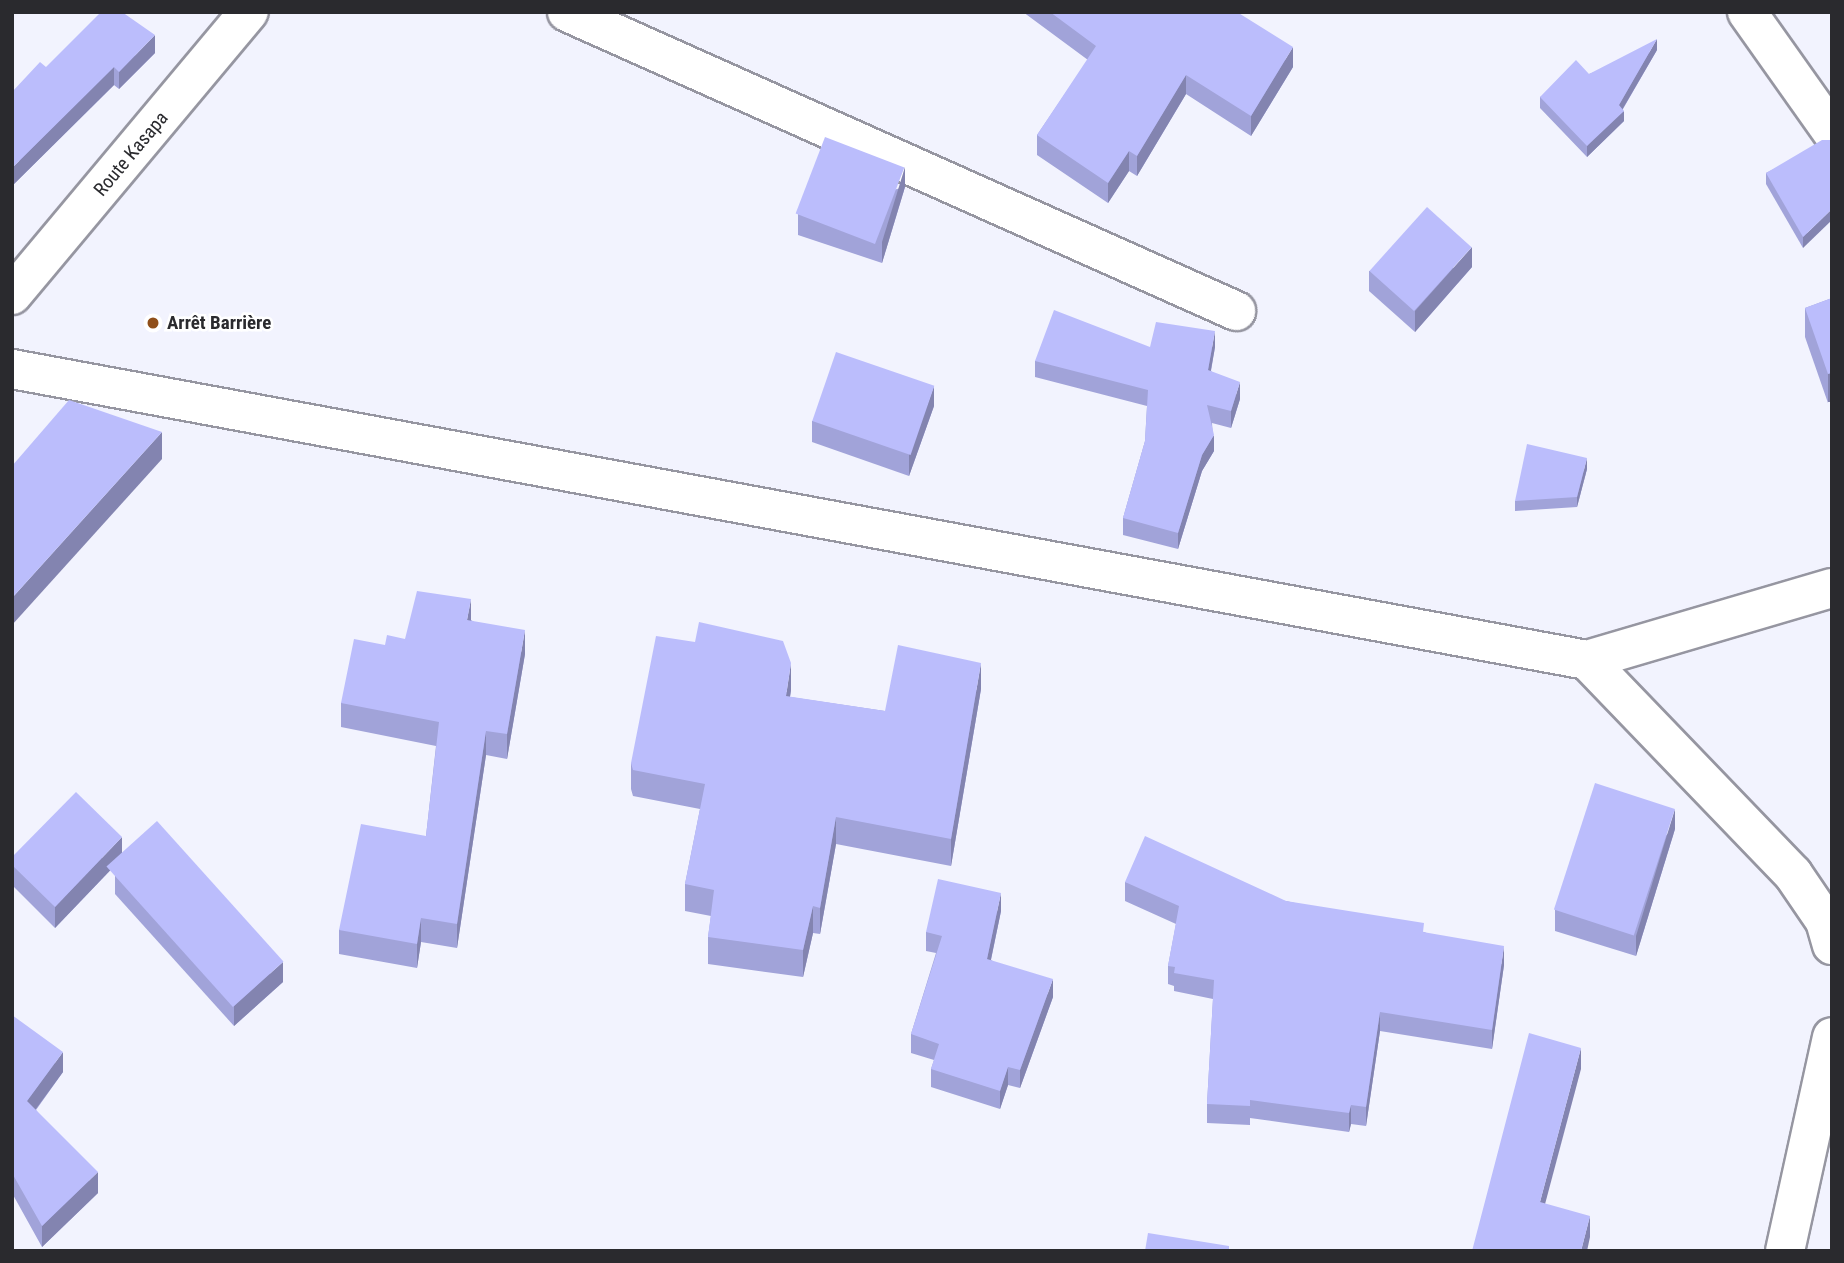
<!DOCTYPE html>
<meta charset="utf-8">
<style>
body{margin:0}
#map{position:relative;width:1844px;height:1263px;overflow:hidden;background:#f2f3fe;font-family:"Roboto Condensed",sans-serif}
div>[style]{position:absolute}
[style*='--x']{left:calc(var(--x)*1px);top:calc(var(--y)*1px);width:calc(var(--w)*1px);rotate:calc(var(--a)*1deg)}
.roads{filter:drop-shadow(2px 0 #9696a1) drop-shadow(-2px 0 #9696a1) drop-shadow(0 2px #9696a1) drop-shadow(0 -2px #9696a1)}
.street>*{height:38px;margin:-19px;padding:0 19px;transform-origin:19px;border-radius:19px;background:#fff}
.secondary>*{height:38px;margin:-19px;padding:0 19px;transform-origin:19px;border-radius:19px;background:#fff}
.wall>*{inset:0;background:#a1a3d9}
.shaded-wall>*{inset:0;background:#8384b0;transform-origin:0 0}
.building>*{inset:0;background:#bbbdfc;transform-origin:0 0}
.dots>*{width:19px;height:19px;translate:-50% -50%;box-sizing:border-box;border:4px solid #fff;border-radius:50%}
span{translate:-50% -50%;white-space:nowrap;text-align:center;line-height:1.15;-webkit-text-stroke:5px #fff;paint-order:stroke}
.street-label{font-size:19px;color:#2a2a2e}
.poi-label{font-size:19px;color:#2a2a2e;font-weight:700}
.left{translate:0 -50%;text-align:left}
.frame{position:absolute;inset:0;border:14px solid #2a2a2e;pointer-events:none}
</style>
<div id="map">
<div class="roads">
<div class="street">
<i style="--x:567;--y:12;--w:733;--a:24.08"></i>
<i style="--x:1747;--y:12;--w:147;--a:54.7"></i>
<i style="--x:12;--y:369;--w:1602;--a:10.47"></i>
<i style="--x:1587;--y:660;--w:297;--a:46.1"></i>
<i style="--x:1793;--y:874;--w:57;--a:55.8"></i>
<i style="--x:1825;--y:921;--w:25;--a:74"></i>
<i style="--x:1587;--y:660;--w:255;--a:-16.4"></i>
<i style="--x:1785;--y:1251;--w:219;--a:-77.6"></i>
</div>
<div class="secondary">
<i style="--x:12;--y:295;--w:369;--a:-50.1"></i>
</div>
</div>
<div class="wall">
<i style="clip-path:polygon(1023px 12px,1237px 12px,1293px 67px,1251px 136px,1186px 94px,1137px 176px,1129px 171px,1108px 203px,1037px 155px,1037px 135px,1088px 60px)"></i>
<i style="clip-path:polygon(1657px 50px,1623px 109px,1624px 121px,1587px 157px,1540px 108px,1540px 97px,1589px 74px)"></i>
<i style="clip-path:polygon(155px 53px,119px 89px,114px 85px,12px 186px,46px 67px)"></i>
<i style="clip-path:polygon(1832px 140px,1803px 248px,1766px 184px,1766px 173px)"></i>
<i style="clip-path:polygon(905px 187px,882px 263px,798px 235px,798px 214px)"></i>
<i style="clip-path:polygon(1472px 267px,1415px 332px,1369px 291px,1369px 271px)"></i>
<i style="clip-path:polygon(1832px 298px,1828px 403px,1805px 337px,1805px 308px)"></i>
<i style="clip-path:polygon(1150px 347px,1215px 347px,1211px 371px,1240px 399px,1231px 428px,1212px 423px,1214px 451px,1202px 471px,1178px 549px,1123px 535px,1123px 518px,1145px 441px,1147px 406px,1035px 377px,1035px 361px)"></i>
<i style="clip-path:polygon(934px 406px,909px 476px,812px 442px,812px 421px)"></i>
<i style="clip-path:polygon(1587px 469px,1577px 507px,1515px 511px,1515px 501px)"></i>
<i style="clip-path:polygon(471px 620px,525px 654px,507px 759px,486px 755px,457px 948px,421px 942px,417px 968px,339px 954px,339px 930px,426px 836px,436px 746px,341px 727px,341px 703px,405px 639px)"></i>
<i style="clip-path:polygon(981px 689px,951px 866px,836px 844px,820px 934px,813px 933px,803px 977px,708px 964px,708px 937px,711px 916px,685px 911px,685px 884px,700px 809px,633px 796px,631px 789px,631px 763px,791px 690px,790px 697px,885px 711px)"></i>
<i style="clip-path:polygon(1675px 829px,1636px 956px,1555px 931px,1555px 910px)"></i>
<i style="clip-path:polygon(12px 857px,122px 858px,55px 928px,12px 885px)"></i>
<i style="clip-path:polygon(115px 874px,283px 982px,234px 1026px,115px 894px)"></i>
<i style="clip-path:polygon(1125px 882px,1286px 901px,1424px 932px,1504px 965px,1492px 1049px,1380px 1031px,1366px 1126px,1351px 1124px,1349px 1132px,1250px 1118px,1250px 1125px,1207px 1123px,1207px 1104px,1213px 999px,1174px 991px,1174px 986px,1168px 984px,1168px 966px,1176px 924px,1125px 901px)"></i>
<i style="clip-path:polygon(1001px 911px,991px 960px,1053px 997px,1020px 1088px,1008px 1085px,1000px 1109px,931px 1087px,931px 1069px,934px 1060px,911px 1053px,911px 1034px,936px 953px,926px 951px,926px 932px)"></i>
<i style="clip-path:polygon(12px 1015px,63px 1072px,36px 1110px,98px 1193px,42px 1247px,12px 1193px)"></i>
</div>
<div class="shaded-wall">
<i style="clip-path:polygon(155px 35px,155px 53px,119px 89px,119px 72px)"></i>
<i style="clip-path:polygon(1657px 39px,1657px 50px,1619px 115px,1624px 111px,1624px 121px,1587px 157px,1587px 146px,1619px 105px)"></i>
<i style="clip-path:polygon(1293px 47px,1293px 67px,1251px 136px,1251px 116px)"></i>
<i style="clip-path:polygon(114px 67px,114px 85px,12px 186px,12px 168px)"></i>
<i style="clip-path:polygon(1186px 75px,1186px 94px,1137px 176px,1137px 156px)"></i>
<i style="clip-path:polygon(1129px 151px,1129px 171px,1108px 203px,1108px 183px)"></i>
<i style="clip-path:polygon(905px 167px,905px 187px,882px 263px,882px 242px)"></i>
<i style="clip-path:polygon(1832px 209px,1832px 220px,1803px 248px,1803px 237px)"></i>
<i style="clip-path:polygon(1472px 247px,1472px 267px,1415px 332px,1415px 311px)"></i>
<i style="clip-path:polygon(1215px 331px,1215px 347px,1208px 386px,1208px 370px)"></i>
<i style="left:1832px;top:373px;width:29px;height:4px;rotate:90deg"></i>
<i style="clip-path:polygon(1240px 382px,1240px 399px,1231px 428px,1231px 411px)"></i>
<i style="clip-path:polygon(934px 386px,934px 406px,909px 476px,909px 455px)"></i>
<i style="clip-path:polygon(162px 432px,162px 459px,12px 625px,12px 598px)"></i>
<i style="clip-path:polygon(1214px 435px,1214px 451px,1202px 471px,1178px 549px,1178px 533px,1202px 455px)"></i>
<i style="clip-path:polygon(1587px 458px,1587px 469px,1577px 507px,1577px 497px)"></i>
<i style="clip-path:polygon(471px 599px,471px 624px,467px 620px)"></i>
<i style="clip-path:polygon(525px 630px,525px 654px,507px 759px,507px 734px)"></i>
<i style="clip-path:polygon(791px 663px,791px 690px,786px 723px,786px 696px)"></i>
<i style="clip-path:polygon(981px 663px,981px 689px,951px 866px,951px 839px)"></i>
<i style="clip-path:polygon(486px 731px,486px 755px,457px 948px,457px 924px)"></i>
<i style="clip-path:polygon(1675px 809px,1675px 829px,1636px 956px,1636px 936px)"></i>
<i style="clip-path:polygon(836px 817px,836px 844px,820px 934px,820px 908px)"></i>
<i style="clip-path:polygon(122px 837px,122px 858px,55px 928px,55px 907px)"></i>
<i style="clip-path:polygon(1001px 893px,1001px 911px,987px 978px,987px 959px)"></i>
<i style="clip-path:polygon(813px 906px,813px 933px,803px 977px,803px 950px)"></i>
<i style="clip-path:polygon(421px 918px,421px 942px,417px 968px,417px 944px)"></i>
<i style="clip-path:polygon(1504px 946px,1504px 965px,1492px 1049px,1492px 1030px)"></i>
<i style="clip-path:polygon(283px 962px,283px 982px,234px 1026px,234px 1006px)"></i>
<i style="clip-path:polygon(1053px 979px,1053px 997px,1020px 1088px,1020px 1070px)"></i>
<i style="clip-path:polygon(1380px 1012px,1380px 1031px,1366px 1126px,1366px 1107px)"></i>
<i style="clip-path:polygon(1581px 1048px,1581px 1069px,1540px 1223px,1540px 1202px)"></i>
<i style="clip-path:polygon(63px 1052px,63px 1072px,27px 1121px,27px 1101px)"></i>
<i style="clip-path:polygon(1008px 1067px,1008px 1085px,1000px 1109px,1000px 1091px)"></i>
<i style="clip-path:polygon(1351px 1105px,1351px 1124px,1349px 1132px,1349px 1113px)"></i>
<i style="clip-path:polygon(98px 1172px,98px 1193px,42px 1247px,42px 1226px)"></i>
<i style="clip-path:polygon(1590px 1216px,1590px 1237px,1587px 1251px,1581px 1251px)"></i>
</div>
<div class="building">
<i style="clip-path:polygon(101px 12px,122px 12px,155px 35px,119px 72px,114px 67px,12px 168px,12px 92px,40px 62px,46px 67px)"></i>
<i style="clip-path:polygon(1050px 12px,1237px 12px,1293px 47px,1251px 116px,1186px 75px,1137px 156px,1129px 151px,1108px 183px,1037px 135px,1096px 46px)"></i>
<i style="clip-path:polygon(1657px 39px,1619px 105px,1624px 111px,1587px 146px,1540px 97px,1576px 60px,1589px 74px)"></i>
<i style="left:825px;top:137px;width:85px;height:82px;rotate:21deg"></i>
<i style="clip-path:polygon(1822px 140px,1832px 140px,1832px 209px,1803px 237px,1766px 173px)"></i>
<i style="left:1427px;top:207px;width:60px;height:86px;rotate:42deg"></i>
<i style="clip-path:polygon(1832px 298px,1832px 373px,1828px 374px,1805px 308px)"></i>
<i style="clip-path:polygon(1054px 310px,1150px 347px,1156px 322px,1215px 331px,1208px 370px,1240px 382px,1231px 411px,1207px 405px,1214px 435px,1202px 455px,1178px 533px,1123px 518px,1145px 441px,1148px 390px,1035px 361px)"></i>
<i style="left:836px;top:352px;width:104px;height:73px;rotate:19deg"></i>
<i style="clip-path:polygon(69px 400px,162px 432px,12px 598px,12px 466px)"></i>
<i style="clip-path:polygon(1527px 444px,1587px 458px,1577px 497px,1515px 501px)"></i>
<i style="clip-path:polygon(417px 591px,471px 599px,467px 620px,525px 630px,507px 734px,486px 731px,457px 924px,421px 918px,417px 944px,339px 930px,361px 824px,426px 836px,439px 722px,341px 703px,354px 639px,385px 645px,387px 635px,405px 639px)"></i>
<i style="clip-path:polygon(699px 622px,783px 641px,791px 663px,786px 696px,885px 711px,898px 645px,981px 663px,951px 839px,836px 817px,820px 908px,813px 906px,803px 950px,708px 937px,714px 890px,685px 884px,705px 784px,633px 770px,631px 763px,656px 636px,695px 642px)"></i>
<i style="left:1595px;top:783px;width:84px;height:133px;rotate:18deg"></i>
<i style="clip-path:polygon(76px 792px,122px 837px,55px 907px,12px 865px,12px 857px)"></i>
<i style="left:157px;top:821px;width:189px;height:68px;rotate:48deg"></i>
<i style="clip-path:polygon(1145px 836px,1286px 901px,1424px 923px,1423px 932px,1504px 946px,1492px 1030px,1380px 1012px,1366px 1107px,1351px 1105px,1349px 1113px,1250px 1100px,1250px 1106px,1207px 1104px,1214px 980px,1174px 973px,1175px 967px,1168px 966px,1179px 906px,1125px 882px)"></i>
<i style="clip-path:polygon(938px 879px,1001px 893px,987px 959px,1053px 979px,1020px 1070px,1008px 1067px,1000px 1091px,931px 1069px,939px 1044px,911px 1034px,942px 936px,926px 932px)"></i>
<i style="clip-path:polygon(12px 1015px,63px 1052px,27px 1101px,98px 1172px,42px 1226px,12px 1173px)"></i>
<i style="clip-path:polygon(1529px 1033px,1581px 1048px,1540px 1202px,1590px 1216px,1581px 1251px,1472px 1251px)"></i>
<i style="clip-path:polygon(1148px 1233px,1229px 1246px,1229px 1251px,1145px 1251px)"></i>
</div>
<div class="dots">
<i style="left:153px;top:323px;background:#8f4e19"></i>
</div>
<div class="street-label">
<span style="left:131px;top:154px;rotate:-50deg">Route Kasapa</span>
</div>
<div class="poi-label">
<span class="left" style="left:167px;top:323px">Arrêt Barrière</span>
</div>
<div class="frame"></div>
</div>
